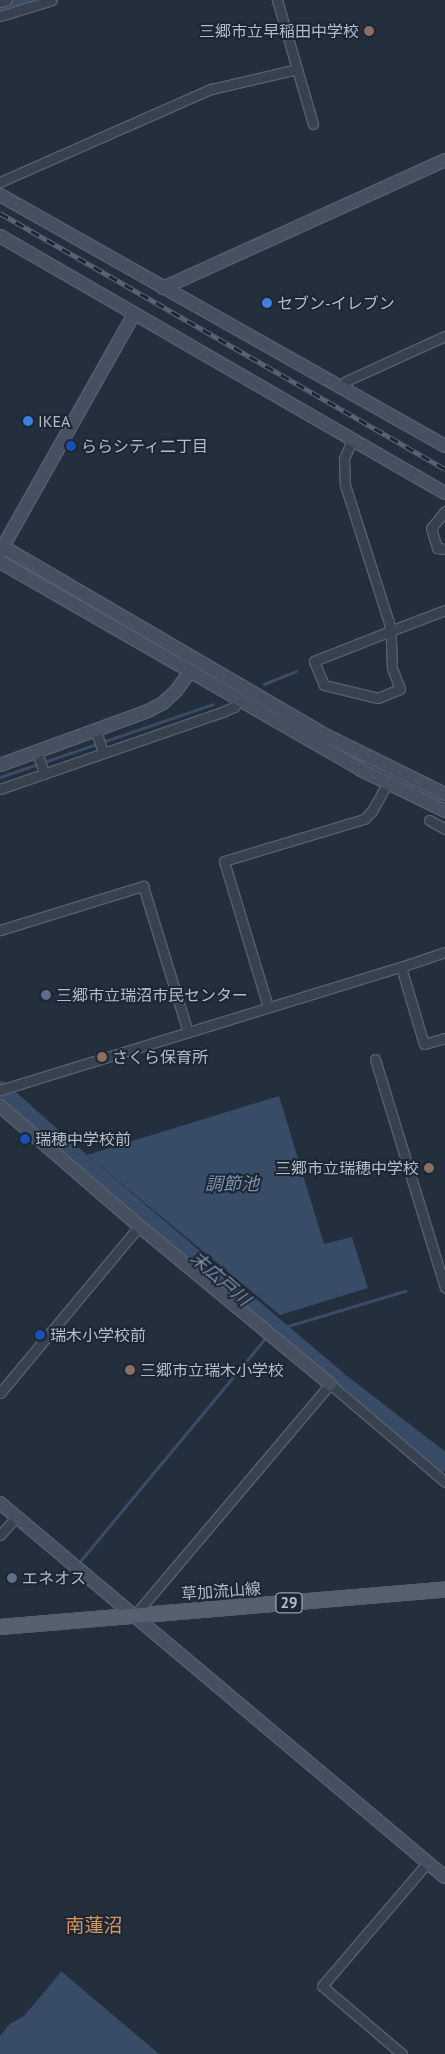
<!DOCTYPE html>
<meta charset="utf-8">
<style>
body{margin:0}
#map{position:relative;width:445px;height:2054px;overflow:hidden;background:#242f3e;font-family:"PT Sans","Noto Sans JP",sans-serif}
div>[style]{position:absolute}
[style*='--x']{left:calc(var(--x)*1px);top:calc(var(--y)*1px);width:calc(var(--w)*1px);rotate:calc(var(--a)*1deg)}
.water>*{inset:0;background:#394c67}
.stream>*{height:3px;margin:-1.5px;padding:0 1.5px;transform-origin:1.5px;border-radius:1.5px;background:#394c67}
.river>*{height:18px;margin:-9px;padding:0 9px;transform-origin:9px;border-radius:9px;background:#394c67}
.roads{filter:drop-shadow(1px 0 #565f6c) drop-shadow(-1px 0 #565f6c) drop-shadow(0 1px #565f6c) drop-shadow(0 -1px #565f6c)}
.street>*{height:9px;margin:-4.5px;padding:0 4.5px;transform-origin:4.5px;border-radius:4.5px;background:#38414e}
.secondary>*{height:12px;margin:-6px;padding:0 6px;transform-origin:6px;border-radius:6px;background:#465061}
.primary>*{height:14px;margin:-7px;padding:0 7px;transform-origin:7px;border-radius:7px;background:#56606e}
.rail>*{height:5px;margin-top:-2.5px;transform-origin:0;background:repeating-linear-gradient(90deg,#1d2633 0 9px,#5a6575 0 18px);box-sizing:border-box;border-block:1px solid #5a6575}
.dots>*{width:14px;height:14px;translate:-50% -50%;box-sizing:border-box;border:2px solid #1d2633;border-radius:50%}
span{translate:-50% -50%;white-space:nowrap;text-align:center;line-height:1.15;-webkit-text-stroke:4px #1d2633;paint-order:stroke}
.shield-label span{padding:1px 4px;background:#1d2633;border:1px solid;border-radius:4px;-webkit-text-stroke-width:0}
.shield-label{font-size:15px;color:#b4bcc9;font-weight:700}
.poi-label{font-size:16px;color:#b4bcc9}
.right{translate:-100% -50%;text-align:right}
.left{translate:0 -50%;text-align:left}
.street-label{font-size:16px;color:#b4bcc9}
.water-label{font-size:18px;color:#7c92b1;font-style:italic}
.quarter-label{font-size:19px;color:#d59563}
</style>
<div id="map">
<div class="water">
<i style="clip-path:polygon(279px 1096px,324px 1244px,352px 1237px,368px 1288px,280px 1315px,87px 1155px)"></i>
<i style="clip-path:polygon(61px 1972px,62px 1972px,159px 2054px,0 2054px,0 2036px,10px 2024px,24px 2016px)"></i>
</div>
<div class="stream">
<i style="--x:264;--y:684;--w:35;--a:-22"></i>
<i style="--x:0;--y:777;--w:225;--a:-18.9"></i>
<i style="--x:278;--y:1329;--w:133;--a:-16.7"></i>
<i style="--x:81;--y:1560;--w:290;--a:-50.3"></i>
</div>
<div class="river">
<i style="--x:0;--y:10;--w:31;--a:-19"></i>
<i style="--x:0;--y:1090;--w:86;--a:41.7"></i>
<i style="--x:64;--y:1147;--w:361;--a:40.4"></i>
<i style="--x:339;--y:1381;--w:134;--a:37.7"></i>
</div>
<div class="roads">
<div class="street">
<i style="--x:277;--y:0;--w:129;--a:73.8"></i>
<i style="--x:0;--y:2;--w:7;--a:-16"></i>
<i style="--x:0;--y:16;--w:54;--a:-17.1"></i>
<i style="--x:0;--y:182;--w:231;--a:-23.8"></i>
<i style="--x:211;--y:89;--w:88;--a:-13.1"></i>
<i style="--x:342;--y:388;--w:8;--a:-60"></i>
<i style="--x:346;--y:381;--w:109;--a:-24.4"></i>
<i style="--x:352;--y:440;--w:21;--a:113"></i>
<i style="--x:344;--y:459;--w:26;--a:88"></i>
<i style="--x:345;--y:485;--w:145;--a:72.3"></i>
<i style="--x:389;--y:623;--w:8;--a:83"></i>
<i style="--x:390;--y:631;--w:9;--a:84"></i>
<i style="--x:391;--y:640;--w:28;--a:88"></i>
<i style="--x:392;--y:668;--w:22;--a:69"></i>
<i style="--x:400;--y:689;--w:24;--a:158"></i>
<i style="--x:378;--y:698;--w:56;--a:-166.5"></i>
<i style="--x:324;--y:685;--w:26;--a:-113"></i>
<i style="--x:314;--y:661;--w:82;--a:-21.5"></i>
<i style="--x:390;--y:631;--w:59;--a:-20.9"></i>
<i style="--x:445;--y:511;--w:22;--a:129"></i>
<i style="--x:431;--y:528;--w:21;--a:73"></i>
<i style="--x:437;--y:548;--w:8;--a:7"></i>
<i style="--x:96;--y:731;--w:23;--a:72"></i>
<i style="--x:37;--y:752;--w:23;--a:72"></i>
<i style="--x:0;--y:789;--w:235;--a:-19.1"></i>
<i style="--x:222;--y:712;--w:13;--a:-23"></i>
<i style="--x:234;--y:707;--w:9;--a:-54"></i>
<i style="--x:429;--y:820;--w:18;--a:29"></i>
<i style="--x:0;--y:930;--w:150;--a:-17.1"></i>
<i style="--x:143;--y:886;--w:153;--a:72.9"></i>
<i style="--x:445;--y:952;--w:46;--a:161.2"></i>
<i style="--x:401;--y:967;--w:80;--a:73.4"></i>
<i style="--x:424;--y:1044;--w:22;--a:-16"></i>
<i style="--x:268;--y:1007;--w:152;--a:-106.8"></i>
<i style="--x:224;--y:861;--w:146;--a:-16.7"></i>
<i style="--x:364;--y:819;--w:11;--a:-45"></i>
<i style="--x:372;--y:811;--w:31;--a:-61"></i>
<i style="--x:375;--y:1059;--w:239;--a:73"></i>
<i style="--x:0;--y:1090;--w:419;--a:-17.1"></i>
<i style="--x:0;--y:1393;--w:217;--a:-50.2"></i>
<i style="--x:0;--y:1535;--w:24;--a:-48"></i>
<i style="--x:134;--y:1616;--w:304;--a:-49.8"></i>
<i style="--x:330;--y:1384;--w:151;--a:40.4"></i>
<i style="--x:402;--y:2054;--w:105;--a:-139.6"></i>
<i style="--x:322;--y:1986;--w:163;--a:-49.5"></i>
</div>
<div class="secondary">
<i style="--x:0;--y:195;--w:511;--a:29.42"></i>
<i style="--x:0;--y:236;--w:514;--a:30.01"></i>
<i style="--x:163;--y:288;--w:310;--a:-24.4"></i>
<i style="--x:0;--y:545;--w:376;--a:30.3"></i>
<i style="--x:325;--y:735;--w:134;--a:26.2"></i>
<i style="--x:0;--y:552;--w:273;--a:-60.6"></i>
<i style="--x:0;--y:562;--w:417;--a:29.9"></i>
<i style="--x:361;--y:770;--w:93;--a:26"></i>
<i style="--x:0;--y:765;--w:158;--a:-20"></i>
<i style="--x:148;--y:711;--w:17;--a:-28"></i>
<i style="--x:163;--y:703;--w:18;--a:-43"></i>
<i style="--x:176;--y:691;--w:24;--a:-54"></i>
<i style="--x:0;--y:1106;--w:184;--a:40.8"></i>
<i style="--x:139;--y:1226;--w:248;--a:39.6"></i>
<i style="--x:0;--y:1503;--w:581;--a:40.05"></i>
</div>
<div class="primary">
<i style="--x:0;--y:1627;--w:447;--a:-4.8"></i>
</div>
</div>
<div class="rail">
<i style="--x:0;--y:213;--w:513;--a:29.91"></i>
</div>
<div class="dots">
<i style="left:369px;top:31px;background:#8d6e63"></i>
<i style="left:267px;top:303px;background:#3f7fe0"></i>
<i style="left:28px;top:421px;background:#3f7fe0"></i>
<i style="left:71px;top:446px;background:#1a4fb4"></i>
<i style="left:46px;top:995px;background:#5c6f8a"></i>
<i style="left:102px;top:1057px;background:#8d6e63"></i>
<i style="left:25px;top:1139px;background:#1a4fb4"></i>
<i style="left:429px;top:1168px;background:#8d6e63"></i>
<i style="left:40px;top:1335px;background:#1a4fb4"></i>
<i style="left:130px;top:1370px;background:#8d6e63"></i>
<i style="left:12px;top:1578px;background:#5c6f8a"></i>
</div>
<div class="shield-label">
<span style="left:289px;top:1603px">29</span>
</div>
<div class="poi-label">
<span class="right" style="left:359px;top:31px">三郷市立早稲田中学校</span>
<span class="left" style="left:277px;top:303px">セブン-イレブン</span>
<span class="left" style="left:38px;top:421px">IKEA</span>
<span class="left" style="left:81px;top:446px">ららシティ二丁目</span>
<span class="left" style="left:56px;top:995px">三郷市立瑞沼市民センター</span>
<span class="left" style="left:112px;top:1057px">さくら保育所</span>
<span class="left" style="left:35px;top:1139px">瑞穂中学校前</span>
<span class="right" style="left:419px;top:1168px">三郷市立瑞穂中学校</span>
<span class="left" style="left:50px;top:1335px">瑞木小学校前</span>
<span class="left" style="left:140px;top:1370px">三郷市立瑞木小学校</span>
<span class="left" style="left:22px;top:1578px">エネオス</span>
</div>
<div class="street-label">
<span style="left:221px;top:1591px;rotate:-4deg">草加流山線</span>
</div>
<div class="water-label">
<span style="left:232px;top:1184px">調節池</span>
<span style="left:220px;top:1279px;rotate:41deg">末広戸川</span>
</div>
<div class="quarter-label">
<span style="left:94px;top:1926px">南蓮沼</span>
</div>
</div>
